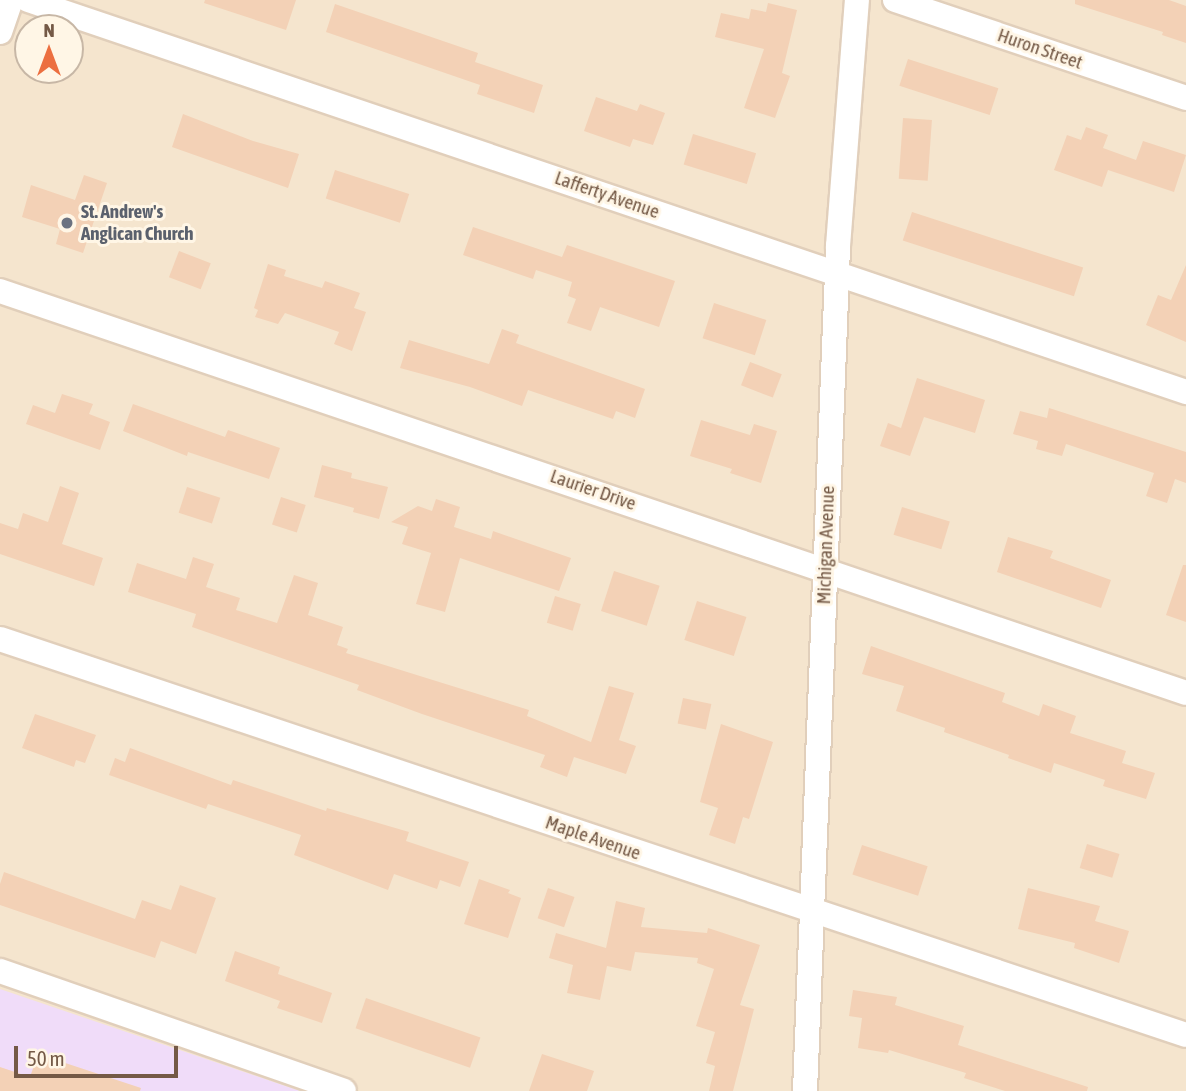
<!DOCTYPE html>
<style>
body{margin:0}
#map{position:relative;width:1186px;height:1091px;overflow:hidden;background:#fdf3df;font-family:"Asap Condensed",sans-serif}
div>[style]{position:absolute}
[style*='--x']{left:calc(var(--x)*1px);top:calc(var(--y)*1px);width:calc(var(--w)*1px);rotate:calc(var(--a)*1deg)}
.residential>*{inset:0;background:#f5e5ce}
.education>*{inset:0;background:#f0dcf9}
.building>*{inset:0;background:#f3d1b6;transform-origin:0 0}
.roads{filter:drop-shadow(2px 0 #e1cfbb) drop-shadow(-2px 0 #e1cfbb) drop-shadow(0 2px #e1cfbb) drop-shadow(0 -2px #e1cfbb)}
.minor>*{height:24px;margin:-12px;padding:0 12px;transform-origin:12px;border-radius:12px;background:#fff}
.dots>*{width:19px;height:19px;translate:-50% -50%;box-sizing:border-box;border:4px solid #fff6e6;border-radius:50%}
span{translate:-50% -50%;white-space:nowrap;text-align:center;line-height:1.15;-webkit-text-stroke:6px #fff6e6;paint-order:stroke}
.street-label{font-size:19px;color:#745946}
.worship-label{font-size:19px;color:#5b616d;font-weight:700}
.left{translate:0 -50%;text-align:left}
.north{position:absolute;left:14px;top:14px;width:70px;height:70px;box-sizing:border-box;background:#fff6e6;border:2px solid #c7b7a6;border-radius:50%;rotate:0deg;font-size:19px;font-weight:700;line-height:28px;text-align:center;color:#745946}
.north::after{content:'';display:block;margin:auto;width:24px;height:32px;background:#ec6f40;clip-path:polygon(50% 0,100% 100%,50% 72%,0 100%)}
.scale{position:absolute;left:14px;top:1046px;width:164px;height:32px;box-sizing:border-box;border:4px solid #745946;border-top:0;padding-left:9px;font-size:21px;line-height:24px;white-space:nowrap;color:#745946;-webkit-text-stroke:5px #fff6e6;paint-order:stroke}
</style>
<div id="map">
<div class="residential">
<i style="clip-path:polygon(evenodd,0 0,1186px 0,1186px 1091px,0 1091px,0 0,28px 28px,70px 28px,70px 70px,28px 70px,28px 28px)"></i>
</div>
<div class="education">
<i style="clip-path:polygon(0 989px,300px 1091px,0 1091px)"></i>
</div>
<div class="building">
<i style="clip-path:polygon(205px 0,296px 0,286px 30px,204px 3px)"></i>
<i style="clip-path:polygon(1075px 0,1169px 0,1186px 6px,1186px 43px,1162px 35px,1163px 32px,1075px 4px)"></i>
<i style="clip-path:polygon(768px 3px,797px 10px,782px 73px,790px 76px,775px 118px,744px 108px,764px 49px,715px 37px,721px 13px,749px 19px,751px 9px,766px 12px)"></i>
<i style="clip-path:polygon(335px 4px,478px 53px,475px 62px,543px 85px,534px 113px,477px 94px,480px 85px,326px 32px)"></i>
<i style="left:908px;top:59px;width:95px;height:28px;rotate:18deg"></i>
<i style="clip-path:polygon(596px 97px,637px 111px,640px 104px,665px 113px,653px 145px,633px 139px,630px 147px,584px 131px)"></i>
<i style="clip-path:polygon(183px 114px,253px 141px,299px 154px,288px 188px,172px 147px)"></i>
<i style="left:903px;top:118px;width:29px;height:61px;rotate:4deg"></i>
<i style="clip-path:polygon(1086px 127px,1108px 135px,1103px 148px,1136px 160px,1143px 141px,1186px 155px,1174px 192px,1108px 170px,1102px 187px,1054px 170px,1067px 135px,1081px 140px)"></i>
<i style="left:693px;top:134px;width:66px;height:32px;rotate:17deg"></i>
<i style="left:335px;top:170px;width:78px;height:30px;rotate:18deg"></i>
<i style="clip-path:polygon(84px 175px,107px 183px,83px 253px,56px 244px,60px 229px,22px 217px,31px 185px,75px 200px)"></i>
<i style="left:912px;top:212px;width:180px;height:30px;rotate:18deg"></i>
<i style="clip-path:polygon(473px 227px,562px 257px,567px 245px,675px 281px,659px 327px,600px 307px,591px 331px,567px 323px,576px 299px,568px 296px,572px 282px,536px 270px,533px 279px,463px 255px)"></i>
<i style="left:179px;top:251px;width:34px;height:28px;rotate:21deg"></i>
<i style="clip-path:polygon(268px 264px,286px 270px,284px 276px,322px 288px,325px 281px,360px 293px,354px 308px,366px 312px,352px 351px,334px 344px,339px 332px,285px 313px,278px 324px,255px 317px,258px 310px,254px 308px)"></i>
<i style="clip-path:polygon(1186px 265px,1186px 342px,1146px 325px,1158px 295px,1171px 300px)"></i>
<i style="left:714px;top:303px;width:55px;height:37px;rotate:18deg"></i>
<i style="clip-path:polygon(502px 329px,519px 335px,516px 343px,645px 389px,635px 418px,616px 411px,613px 419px,528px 390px,522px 406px,470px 387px,400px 368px,409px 340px,489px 364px)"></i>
<i style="left:750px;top:362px;width:34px;height:25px;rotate:21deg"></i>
<i style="clip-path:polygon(917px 378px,985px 400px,975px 433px,924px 417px,910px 456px,880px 446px,888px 423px,901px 428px)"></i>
<i style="clip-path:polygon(62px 394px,93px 404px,89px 414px,110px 422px,100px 450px,26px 424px,33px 405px,55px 413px)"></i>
<i style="clip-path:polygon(133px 404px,225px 437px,228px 430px,280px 448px,269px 479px,188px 452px,187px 456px,123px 431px)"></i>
<i style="clip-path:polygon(1049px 408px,1186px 452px,1186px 483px,1175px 479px,1167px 503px,1146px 496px,1154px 473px,1066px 444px,1062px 456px,1036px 449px,1038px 441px,1013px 434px,1020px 411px,1047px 418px)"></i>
<i style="clip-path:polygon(701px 420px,750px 435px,754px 424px,777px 431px,761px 483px,730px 473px,732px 469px,690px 456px)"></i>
<i style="clip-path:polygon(322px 465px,352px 473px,351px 478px,388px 487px,379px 519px,353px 512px,354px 508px,314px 497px)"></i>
<i style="clip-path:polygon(60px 486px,79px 493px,62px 544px,103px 558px,94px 586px,0 554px,0 523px,18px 529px,23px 513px,48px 522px)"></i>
<i style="left:187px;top:487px;width:35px;height:27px;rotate:18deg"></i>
<i style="left:281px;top:497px;width:26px;height:29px;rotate:18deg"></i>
<i style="clip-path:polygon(436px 499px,460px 507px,454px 527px,491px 539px,493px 531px,571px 558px,559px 591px,460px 558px,445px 612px,416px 604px,431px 553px,402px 544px,408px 527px,391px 522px,418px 506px,432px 511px)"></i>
<i style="left:902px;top:507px;width:50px;height:29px;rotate:17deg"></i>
<i style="clip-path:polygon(1008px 537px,1053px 551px,1050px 558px,1111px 580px,1101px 608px,997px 572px)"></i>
<i style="clip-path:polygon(193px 557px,214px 564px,206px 587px,240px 598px,236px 610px,277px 623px,294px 575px,318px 583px,308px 615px,343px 627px,337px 645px,348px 649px,346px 653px,529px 710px,527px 716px,591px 742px,609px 686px,634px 693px,619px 740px,636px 746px,626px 774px,574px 757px,567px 777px,540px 767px,545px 755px,422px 714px,357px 690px,359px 685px,192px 627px,196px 614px,128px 592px,137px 563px,186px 579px)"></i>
<i style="clip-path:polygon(1183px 565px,1186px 565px,1186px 622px,1166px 615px)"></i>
<i style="left:614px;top:571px;width:48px;height:42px;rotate:18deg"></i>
<i style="left:555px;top:596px;width:27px;height:28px;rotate:17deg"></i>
<i style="left:697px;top:601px;width:52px;height:41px;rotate:18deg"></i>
<i style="clip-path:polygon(871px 646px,1005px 693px,1002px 702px,1039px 716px,1043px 704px,1076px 716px,1070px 733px,1126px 751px,1122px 763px,1155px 773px,1146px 799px,1103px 786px,1105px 780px,1054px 763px,1051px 773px,1008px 758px,1009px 755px,944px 732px,945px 728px,896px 711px,904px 686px,862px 674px)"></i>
<i style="left:683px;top:698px;width:29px;height:26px;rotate:12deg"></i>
<i style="clip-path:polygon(35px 714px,96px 735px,85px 763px,76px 760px,74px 767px,22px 748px)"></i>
<i style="clip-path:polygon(721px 724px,773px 742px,749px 819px,743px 817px,735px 844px,709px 835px,718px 808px,700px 802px)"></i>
<i style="clip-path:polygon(130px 748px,231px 785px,233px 780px,326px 811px,327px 808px,409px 832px,406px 841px,469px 862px,460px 887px,440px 880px,437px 889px,394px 874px,388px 890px,294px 855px,301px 835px,208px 804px,206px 809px,109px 775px,115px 758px,125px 762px)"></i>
<i style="left:1087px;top:844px;width:34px;height:25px;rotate:17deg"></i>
<i style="left:862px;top:845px;width:69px;height:31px;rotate:18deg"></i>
<i style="clip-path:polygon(4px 872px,135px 919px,142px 900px,171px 910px,180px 885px,216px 898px,196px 954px,161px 941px,155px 958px,0 905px,0 884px)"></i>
<i style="clip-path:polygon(479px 879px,510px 890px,508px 893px,521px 898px,508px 938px,464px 924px)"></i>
<i style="left:548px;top:888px;width:28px;height:32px;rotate:19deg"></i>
<i style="clip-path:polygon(1028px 888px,1100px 906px,1095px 921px,1129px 931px,1119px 963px,1074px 948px,1075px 943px,1018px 929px)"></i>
<i style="clip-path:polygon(616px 901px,645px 908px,641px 927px,707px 933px,708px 928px,760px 945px,740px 1005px,754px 1009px,733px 1091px,709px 1091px,715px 1066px,706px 1063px,715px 1032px,696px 1026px,714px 969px,697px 963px,698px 958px,635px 952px,631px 971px,607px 966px,600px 1000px,567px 993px,573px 965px,549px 958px,556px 933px,606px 948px)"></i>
<i style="clip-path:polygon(235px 951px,280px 967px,278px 974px,332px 993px,322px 1023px,277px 1008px,280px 1001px,225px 981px)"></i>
<i style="clip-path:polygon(853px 990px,897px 997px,895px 1005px,964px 1026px,958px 1045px,1088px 1087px,1087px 1091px,1005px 1091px,964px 1078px,966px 1073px,889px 1050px,888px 1053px,858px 1048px,862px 1018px,849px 1016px)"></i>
<i style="left:366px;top:998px;width:121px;height:32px;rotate:19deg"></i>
<i style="clip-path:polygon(38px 1054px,141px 1088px,140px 1091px,0 1091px,0 1067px,30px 1077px)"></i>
<i style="clip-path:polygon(542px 1054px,594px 1071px,587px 1091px,529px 1091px)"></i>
</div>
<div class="roads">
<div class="minor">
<i style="--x:28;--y:0;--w:1223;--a:18.7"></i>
<i style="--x:895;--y:0;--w:307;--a:18.6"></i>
<i style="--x:0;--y:32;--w:34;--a:-71"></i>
<i style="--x:0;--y:291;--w:1252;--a:18.72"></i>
<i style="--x:0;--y:639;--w:1250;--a:18.46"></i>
<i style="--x:0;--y:971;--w:364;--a:19.2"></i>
<i style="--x:805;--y:1091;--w:846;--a:-87.76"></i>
<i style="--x:838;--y:246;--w:247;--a:-85.6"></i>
</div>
</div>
<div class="dots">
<i style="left:67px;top:223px;background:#6b7280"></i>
</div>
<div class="street-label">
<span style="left:1040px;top:49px;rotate:19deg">Huron Street</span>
<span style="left:607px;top:195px;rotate:19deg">Lafferty Avenue</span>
<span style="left:593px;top:490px;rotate:19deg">Laurier Drive</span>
<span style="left:826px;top:545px;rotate:-88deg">Michigan Avenue</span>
<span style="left:593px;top:838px;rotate:19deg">Maple Avenue</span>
</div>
<div class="worship-label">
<span class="left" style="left:81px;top:223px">St. Andrew's<br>Anglican Church</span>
</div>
<div class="north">N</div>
<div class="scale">50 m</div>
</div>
